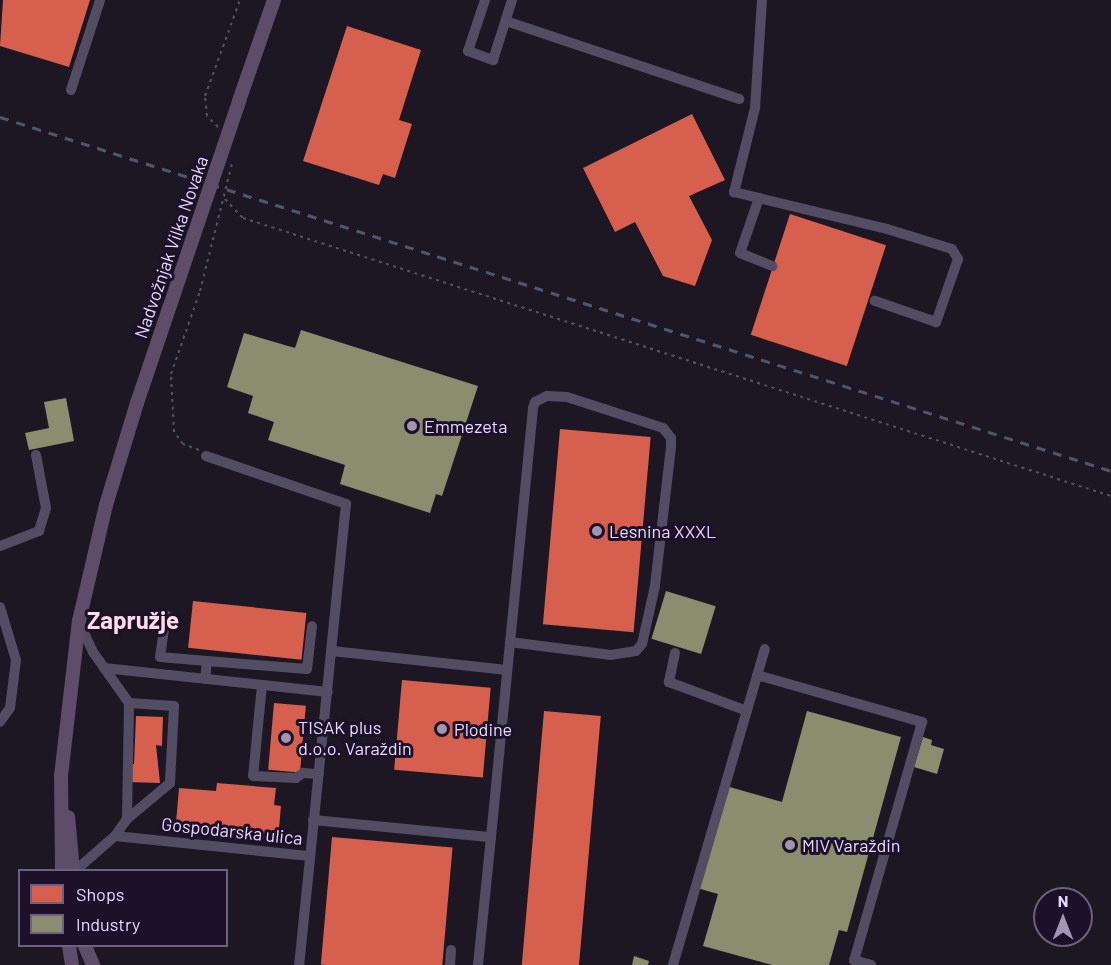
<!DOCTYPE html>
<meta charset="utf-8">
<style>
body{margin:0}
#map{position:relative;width:1111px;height:965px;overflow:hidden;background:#1d1723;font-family:Barlow,sans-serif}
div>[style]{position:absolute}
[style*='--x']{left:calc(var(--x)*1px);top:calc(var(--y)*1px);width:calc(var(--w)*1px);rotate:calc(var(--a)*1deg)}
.shops>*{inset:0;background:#d6604d;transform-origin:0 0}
.industry>*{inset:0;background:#8c8c6e;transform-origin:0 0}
.path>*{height:2px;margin-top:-1px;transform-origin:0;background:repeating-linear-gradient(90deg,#4f5466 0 3px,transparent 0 7.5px)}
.minor>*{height:10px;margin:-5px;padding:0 5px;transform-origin:5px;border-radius:5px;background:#534d64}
.major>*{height:14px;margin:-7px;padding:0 7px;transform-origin:7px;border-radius:7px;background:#5e4d68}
.rail>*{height:3px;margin-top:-1.5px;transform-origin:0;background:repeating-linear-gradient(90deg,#4d586f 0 9px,transparent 0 17px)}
.major-bridge>*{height:14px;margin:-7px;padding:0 7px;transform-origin:7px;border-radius:7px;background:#5e4d68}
.dots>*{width:16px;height:16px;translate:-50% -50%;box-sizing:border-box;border:3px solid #1c1129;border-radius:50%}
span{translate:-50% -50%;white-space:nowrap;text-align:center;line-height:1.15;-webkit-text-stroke:6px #1c1129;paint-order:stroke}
.street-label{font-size:18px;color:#e8dafe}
.poi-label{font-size:18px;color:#e8dafe}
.left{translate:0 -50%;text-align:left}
.district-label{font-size:24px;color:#fedce9;font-weight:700}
.legend{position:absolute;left:18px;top:869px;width:210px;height:78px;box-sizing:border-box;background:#1c1129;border:2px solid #6e617e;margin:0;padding:8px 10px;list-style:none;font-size:18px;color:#e8dafe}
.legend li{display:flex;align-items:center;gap:12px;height:30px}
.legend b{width:30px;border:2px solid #6e617e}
.north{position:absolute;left:1033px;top:887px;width:60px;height:60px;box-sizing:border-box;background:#1c1129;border:2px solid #6e617e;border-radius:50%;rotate:0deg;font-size:16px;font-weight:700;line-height:24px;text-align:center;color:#e8dafe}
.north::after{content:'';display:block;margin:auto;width:21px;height:27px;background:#a196b1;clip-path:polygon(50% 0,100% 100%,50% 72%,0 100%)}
</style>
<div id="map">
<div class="shops">
<i style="clip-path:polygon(3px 0,90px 0,69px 67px,0 46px)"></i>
<i style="clip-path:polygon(347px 26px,421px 50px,399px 120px,412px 124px,395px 178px,383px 174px,379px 185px,303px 161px)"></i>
<i style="clip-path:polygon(692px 114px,725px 180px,689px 196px,712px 240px,695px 286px,663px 276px,635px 222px,615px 232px,583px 168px)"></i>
<i style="left:790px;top:214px;width:101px;height:127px;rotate:18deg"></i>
<i style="left:560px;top:429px;width:91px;height:196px;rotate:5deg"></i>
<i style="left:193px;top:601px;width:114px;height:47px;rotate:6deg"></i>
<i style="left:402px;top:680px;width:89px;height:90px;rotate:5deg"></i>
<i style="left:274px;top:703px;width:32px;height:67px;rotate:5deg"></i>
<i style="left:544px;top:711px;width:57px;height:255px;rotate:5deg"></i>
<i style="clip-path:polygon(136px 716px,163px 717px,162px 746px,156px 745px,160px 783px,125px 782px,126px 764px,134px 764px)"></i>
<i style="clip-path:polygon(217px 783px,276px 788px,274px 805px,281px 806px,278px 840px,197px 833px,198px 825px,176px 823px,179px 788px,216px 791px)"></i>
<i style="left:332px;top:837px;width:121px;height:128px;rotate:5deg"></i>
</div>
<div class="industry">
<i style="clip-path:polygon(301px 330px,478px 386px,442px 496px,436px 494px,430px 513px,340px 484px,345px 465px,268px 440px,274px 422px,248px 413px,253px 396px,227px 387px,244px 333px,295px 348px)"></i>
<i style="clip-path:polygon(66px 398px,74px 441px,29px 450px,25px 433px,49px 428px,44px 402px)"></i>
<i style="left:666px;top:591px;width:52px;height:50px;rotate:17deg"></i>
<i style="clip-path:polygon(807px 711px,901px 737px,847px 932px,839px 930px,829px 965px,772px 965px,703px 946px,718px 894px,697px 888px,726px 786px,782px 802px)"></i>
<i style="clip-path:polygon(923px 737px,932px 740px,931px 745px,944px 749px,937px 774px,914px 767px)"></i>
<i style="clip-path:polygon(634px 956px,649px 961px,648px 965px,632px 965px)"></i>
</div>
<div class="path">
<i style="--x:218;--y:127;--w:16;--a:-135"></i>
<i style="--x:207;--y:116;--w:20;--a:-96"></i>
<i style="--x:205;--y:96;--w:102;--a:-70"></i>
<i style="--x:225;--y:199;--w:26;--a:47"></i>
<i style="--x:243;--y:218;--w:911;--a:17.76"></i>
<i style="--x:199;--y:450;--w:17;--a:-159"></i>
<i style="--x:183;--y:444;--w:15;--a:-127"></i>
<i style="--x:174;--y:432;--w:58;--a:-93"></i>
<i style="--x:171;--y:374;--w:88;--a:-70.7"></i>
<i style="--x:200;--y:291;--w:135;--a:-75.9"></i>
</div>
<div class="minor">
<i style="--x:485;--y:0;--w:54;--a:108.4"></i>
<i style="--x:468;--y:51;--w:27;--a:20"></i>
<i style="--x:493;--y:60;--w:63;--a:-72.4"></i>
<i style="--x:762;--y:0;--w:108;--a:93.7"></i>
<i style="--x:755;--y:108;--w:87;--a:104"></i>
<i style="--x:734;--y:192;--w:157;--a:13.6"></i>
<i style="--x:887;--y:229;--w:68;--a:17.1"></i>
<i style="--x:952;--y:249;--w:12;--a:59"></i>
<i style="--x:958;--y:259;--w:67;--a:109.2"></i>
<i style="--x:936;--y:322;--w:65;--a:-161"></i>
<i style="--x:506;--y:21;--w:246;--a:18.5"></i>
<i style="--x:71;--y:90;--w:95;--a:-72.1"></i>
<i style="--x:759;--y:198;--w:58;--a:109.1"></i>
<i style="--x:740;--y:253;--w:35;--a:22"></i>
<i style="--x:206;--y:456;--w:148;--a:18.9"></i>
<i style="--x:346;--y:504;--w:463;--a:95.8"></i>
<i style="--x:0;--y:546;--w:42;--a:-21"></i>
<i style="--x:39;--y:531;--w:24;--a:-73"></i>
<i style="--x:46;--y:508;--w:54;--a:-100.7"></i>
<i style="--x:0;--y:607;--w:55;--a:73.2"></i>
<i style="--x:16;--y:660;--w:48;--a:97.1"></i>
<i style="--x:10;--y:708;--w:17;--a:126"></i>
<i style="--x:166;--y:615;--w:42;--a:98.1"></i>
<i style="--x:160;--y:657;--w:47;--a:4.9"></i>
<i style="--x:207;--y:661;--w:18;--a:96"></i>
<i style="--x:332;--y:651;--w:176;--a:6.2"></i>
<i style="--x:675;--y:653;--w:30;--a:102"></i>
<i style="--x:669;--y:682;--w:83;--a:20.4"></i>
<i style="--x:207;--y:661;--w:100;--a:4.6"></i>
<i style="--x:307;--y:669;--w:43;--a:-83.4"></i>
<i style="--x:104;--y:668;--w:225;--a:6.1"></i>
<i style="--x:757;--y:675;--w:172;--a:15.9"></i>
<i style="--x:922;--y:722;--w:248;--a:105.9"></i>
<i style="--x:854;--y:960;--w:18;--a:16"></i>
<i style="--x:262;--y:685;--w:91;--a:95.6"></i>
<i style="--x:253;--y:776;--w:43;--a:2.7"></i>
<i style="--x:296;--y:778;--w:9;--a:-36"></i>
<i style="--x:303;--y:773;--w:16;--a:4"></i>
<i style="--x:127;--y:819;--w:56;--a:-39.9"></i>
<i style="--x:170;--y:783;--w:77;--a:-87"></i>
<i style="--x:174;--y:706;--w:45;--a:-176.2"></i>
<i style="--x:313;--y:820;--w:179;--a:5.5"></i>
<i style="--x:491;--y:837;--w:129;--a:95.8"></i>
<i style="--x:115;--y:836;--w:196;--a:5.9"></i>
<i style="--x:491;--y:837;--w:431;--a:-84.4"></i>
<i style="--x:533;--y:408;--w:6;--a:-72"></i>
<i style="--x:535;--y:402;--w:13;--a:-27"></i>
<i style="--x:547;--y:396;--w:20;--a:3"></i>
<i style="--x:567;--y:397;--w:101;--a:17.9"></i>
<i style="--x:663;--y:428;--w:13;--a:51"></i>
<i style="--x:671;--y:438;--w:9;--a:90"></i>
<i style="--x:671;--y:447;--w:140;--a:96.6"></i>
<i style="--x:655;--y:586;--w:59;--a:102.6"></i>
<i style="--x:642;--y:644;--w:9;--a:131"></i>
<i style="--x:636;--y:651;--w:25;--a:171"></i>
<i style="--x:611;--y:655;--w:102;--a:-172.7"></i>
<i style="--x:76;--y:870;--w:52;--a:-41.1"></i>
<i style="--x:115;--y:836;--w:21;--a:-55"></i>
<i style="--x:127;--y:819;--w:116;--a:-89"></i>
<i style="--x:129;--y:703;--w:62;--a:-125.2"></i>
<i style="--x:93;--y:652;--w:33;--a:-115"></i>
<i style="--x:450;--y:965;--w:15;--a:-86"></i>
<i style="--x:673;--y:965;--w:329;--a:-73.8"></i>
</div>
<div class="major">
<i style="--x:239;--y:101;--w:107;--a:-70.9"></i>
<i style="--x:68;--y:817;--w:53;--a:84.6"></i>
<i style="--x:62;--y:870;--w:94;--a:-90.6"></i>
<i style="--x:61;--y:776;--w:156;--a:-83.4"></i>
<i style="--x:79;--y:621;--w:119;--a:-76.9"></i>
<i style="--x:106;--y:505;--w:107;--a:-73.1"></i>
<i style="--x:69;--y:946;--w:19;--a:81"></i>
<i style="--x:85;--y:946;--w:21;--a:67"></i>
</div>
<div class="rail">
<i style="--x:0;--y:117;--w:1166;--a:17.67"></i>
</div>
<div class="major-bridge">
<i style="--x:137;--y:403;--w:319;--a:-71.3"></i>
</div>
<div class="dots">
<i style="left:412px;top:426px;background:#a196b1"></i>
<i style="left:597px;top:531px;background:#a196b1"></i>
<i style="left:442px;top:729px;background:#a196b1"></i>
<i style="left:286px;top:738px;background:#a196b1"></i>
<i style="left:790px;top:845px;background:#a196b1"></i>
</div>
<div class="street-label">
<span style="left:171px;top:247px;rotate:-71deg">Nadvožnjak Vilka Novaka</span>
<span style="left:232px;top:831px;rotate:6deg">Gospodarska ulica</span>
</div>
<div class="poi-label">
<span class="left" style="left:424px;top:426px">Emmezeta</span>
<span class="left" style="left:609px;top:531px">Lesnina XXXL</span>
<span class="left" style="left:298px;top:738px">TISAK plus<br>d.o.o. Varaždin</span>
<span class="left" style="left:454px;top:729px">Plodine</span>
<span class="left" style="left:802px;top:845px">MIV Varaždin</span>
</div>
<div class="district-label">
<span style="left:133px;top:620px">Zapružje</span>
</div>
<ul class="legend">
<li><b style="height:16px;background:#d6604d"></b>Shops</li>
<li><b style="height:16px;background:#8c8c6e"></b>Industry</li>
</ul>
<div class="north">N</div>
</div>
